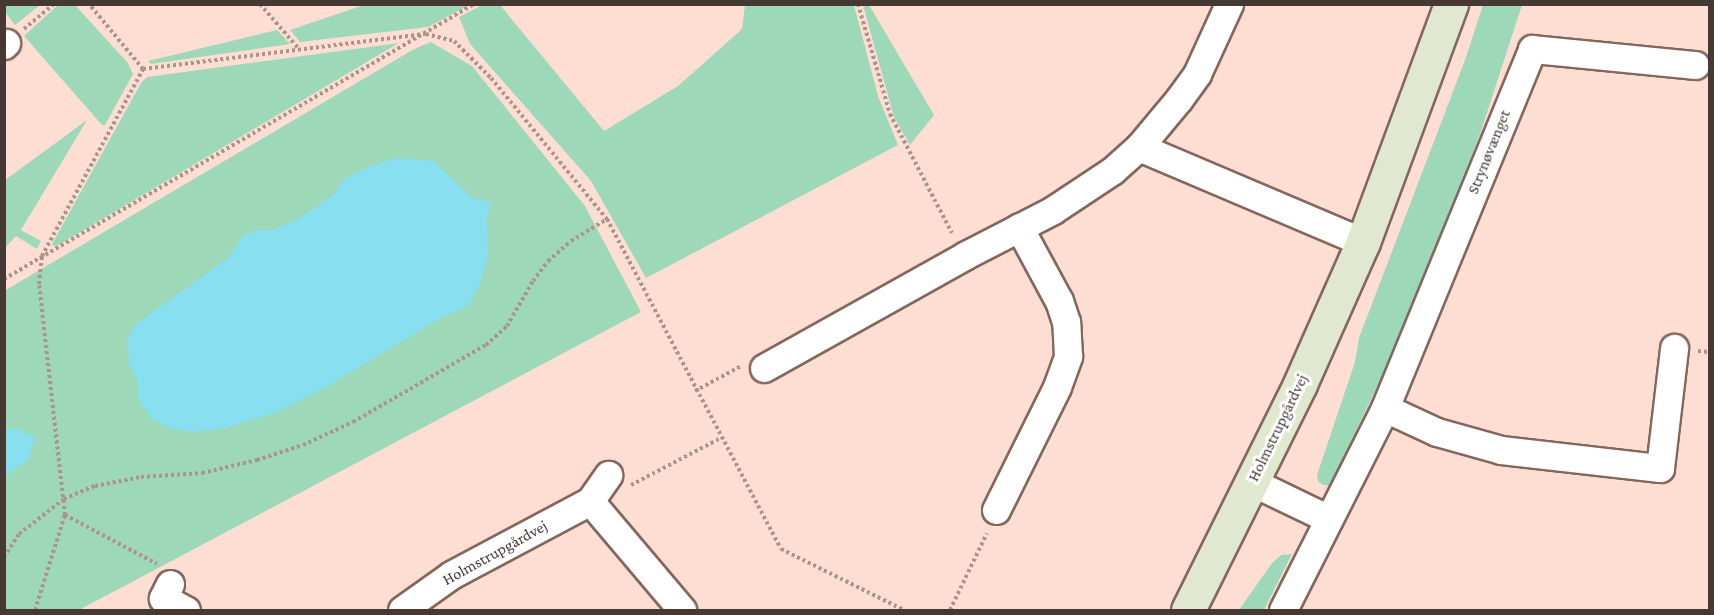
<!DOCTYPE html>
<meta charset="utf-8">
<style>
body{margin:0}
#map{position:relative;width:1714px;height:615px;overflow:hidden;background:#feded2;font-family:"Crimson Pro",serif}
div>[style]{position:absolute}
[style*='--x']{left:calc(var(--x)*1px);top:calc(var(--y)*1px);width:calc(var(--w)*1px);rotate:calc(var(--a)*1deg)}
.green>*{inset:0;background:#9dd9b8}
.water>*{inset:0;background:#87dff0}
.path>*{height:4px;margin-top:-2px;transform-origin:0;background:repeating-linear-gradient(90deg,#ac948b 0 3px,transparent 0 6px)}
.roads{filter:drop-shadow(2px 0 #83675d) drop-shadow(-2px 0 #83675d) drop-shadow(0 2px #83675d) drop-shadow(0 -2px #83675d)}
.street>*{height:27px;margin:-13.5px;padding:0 13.5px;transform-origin:13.5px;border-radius:13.5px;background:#fff}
.secondary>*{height:33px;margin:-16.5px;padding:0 16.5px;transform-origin:16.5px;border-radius:16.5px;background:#e0e9d0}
span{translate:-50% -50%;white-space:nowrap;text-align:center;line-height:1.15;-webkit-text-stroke:6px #fff;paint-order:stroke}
.street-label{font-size:16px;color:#463934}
.frame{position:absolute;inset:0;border:6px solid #463934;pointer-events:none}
</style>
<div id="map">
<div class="green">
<i style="clip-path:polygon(442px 4px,469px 5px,428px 27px,300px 42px,290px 30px,364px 5px)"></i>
<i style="clip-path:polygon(484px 4px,500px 5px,604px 131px,678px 86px,742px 29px,745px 5px,854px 5px,878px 96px,898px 145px,646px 278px,591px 181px,470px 44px,459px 17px)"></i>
<i style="clip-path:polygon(4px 5px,5px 4px,40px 5px,15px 25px,5px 12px)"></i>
<i style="clip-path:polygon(58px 5px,75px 5px,128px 63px,133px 74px,105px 125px,102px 125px,24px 36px)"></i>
<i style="clip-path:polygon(863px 5px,869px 5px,934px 115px,910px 145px,894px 117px)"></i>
<i style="clip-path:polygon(1483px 5px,1522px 5px,1481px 131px,1415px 306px,1330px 486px,1323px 485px,1318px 481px,1317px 475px,1355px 362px,1359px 338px,1465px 60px)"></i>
<i style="clip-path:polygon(277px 30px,290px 44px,151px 64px,148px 61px)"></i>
<i style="clip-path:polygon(431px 42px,472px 66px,585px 206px,641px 312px,79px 610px,5px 610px,4px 291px,414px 49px)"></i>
<i style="clip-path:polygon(399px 43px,55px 247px,52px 244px,141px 83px,147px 77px)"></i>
<i style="clip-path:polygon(87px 120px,21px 230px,41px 241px,37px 249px,16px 236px,5px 248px,5px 180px)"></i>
<i style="clip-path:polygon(1292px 554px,1264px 610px,1239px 610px,1272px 563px,1281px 555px)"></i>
</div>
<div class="water">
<i style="clip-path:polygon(397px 158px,434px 161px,472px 198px,491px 202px,487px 218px,488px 255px,479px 285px,468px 306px,439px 319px,328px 386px,277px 412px,225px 428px,192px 432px,169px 428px,152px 419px,139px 399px,137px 379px,129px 365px,127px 341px,135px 325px,228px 258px,244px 235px,259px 230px,273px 230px,297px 220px,336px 193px,343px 180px,368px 167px)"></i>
<i style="clip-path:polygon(5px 429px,21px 430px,35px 437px,29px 459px,5px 476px)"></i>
</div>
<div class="path">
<i style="--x:260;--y:4;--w:58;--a:49.2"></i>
<i style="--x:858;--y:4;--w:115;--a:73.8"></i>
<i style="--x:890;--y:114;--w:134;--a:62.5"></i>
<i style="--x:24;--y:29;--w:39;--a:-40"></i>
<i style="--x:143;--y:69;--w:285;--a:-7.1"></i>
<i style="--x:426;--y:34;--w:29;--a:14"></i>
<i style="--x:454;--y:41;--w:52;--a:45"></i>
<i style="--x:491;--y:78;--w:183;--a:50.6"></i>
<i style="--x:607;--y:219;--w:373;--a:62.2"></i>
<i style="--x:781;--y:549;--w:137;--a:26.4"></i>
<i style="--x:4;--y:279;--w:545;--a:-30.33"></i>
<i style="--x:1698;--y:351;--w:12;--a:5"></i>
<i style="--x:695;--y:391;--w:52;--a:-28.5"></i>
<i style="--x:631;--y:485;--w:102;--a:-27.6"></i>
<i style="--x:65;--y:515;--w:104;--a:28"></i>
<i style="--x:4;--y:557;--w:27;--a:-57"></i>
<i style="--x:19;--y:534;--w:57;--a:-37.9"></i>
<i style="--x:64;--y:499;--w:34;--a:-23"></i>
<i style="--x:95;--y:486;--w:47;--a:-11.1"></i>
<i style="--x:141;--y:477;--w:61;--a:-3.8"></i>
<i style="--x:202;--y:473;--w:57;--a:-13.3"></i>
<i style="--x:257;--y:460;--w:48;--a:-18.1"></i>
<i style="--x:303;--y:445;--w:55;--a:-24.7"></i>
<i style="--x:353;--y:422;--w:154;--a:-30.1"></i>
<i style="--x:486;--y:345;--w:28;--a:-42"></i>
<i style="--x:507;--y:326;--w:52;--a:-60"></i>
<i style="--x:533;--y:281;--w:25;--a:-53"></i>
<i style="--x:548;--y:261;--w:30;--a:-41"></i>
<i style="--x:571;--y:241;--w:42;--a:-31.4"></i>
<i style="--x:35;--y:610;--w:100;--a:-72.5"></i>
<i style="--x:65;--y:515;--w:232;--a:-96.4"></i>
<i style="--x:39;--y:284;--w:28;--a:-84"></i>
<i style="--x:42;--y:256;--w:213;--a:-61.6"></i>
<i style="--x:143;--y:69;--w:85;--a:-129.7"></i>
<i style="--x:950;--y:610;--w:85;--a:-64.3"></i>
</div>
<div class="roads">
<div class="street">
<i style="--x:4;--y:45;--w:3;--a:-45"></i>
<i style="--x:1139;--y:147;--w:243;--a:23"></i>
<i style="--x:764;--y:368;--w:229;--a:-29.2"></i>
<i style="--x:964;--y:256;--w:100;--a:-27.3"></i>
<i style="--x:1053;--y:210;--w:71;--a:-33.5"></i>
<i style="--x:1112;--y:171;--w:36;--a:-42"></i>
<i style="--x:1139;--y:147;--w:62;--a:-50.2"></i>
<i style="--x:1179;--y:99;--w:31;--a:-54"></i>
<i style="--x:1197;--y:74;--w:77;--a:-65.4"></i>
<i style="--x:1385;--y:408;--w:57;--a:24.8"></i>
<i style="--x:1437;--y:432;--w:66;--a:15.7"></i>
<i style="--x:1501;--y:450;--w:160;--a:6.5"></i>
<i style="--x:1660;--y:468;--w:121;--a:-83.3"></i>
<i style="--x:1252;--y:482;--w:85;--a:25.7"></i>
<i style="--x:590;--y:501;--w:143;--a:49.8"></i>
<i style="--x:996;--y:510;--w:137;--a:-63.6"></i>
<i style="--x:1057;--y:387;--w:33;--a:-70"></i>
<i style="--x:1068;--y:356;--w:34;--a:-93"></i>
<i style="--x:1066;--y:322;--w:22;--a:-108"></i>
<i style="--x:1059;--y:301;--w:84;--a:-118.4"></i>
<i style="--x:170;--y:584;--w:16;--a:117"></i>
<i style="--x:163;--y:598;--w:26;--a:28"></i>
<i style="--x:402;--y:610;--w:60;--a:-35.5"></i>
<i style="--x:451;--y:575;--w:157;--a:-28"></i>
<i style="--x:590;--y:501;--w:32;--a:-55"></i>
<i style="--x:1283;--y:610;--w:226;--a:-63.2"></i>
<i style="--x:1385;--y:408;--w:388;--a:-67.7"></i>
<i style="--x:1532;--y:49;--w:164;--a:5.6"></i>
</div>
<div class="secondary">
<i style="--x:1188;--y:610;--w:252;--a:-63.6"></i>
<i style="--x:1300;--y:384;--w:155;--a:-66.1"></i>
<i style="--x:1363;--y:242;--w:254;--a:-69.7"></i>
</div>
</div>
<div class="street-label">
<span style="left:1489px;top:152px;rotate:-68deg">Strynøvænget</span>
<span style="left:1278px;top:428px;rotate:-64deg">Holmstrupgårdvej</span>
<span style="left:495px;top:553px;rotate:-29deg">Holmstrupgårdvej</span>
</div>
<div class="frame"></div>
</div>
